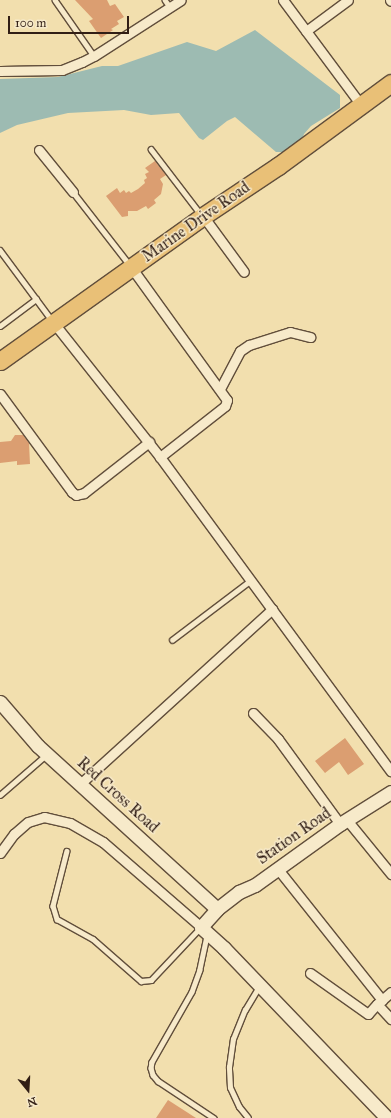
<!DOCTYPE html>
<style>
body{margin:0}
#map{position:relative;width:391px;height:1118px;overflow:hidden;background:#f2dfae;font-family:"IM FELL Great Primer",serif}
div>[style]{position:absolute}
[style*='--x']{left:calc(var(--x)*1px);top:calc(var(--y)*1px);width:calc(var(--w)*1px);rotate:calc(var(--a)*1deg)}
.water>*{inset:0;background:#9dbbb2}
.building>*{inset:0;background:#db9e71}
.roads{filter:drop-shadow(1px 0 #614e3b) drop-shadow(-1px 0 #614e3b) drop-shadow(0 1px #614e3b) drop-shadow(0 -1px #614e3b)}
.lane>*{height:4.5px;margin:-2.25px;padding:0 2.25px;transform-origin:2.25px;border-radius:2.25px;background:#f7eaca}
.street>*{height:9px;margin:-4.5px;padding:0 4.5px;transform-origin:4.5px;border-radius:4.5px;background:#f7eaca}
.secondary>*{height:13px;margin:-6.5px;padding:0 6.5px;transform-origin:6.5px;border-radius:6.5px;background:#f7eaca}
.highway>*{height:17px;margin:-8.5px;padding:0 8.5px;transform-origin:8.5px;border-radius:8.5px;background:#e9c077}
span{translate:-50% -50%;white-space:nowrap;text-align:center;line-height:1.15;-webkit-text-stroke:3px #f7eaca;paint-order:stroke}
.street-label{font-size:16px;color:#311e15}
.north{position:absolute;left:8px;top:1070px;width:40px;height:40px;-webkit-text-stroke:3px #f7eaca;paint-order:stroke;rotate:162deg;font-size:11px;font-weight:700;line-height:16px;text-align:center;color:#311e15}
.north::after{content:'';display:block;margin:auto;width:14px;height:18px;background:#311e15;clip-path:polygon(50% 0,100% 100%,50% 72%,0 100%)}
.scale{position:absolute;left:8px;top:16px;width:121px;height:18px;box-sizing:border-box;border:2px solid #311e15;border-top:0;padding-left:5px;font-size:12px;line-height:14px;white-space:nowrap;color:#311e15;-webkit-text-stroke:3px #f7eaca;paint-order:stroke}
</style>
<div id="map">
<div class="water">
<i style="clip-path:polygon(255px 30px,340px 95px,340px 108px,311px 126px,304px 134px,300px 146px,289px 152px,276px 152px,235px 117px,227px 121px,203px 140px,199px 138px,179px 113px,151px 115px,124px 110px,68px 113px,17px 125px,0 133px,0 79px,58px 77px,102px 66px,118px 66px,187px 42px,216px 51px)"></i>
</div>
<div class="building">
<i style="clip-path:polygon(75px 0,107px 0,110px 6px,115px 4px,124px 17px,117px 21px,119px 24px,111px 29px,113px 30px,101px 38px,89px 21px,93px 19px)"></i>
<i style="clip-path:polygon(155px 161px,166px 175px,160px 179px,163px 184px,161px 194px,154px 200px,156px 203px,148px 209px,146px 206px,137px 211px,128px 211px,128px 216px,122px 217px,106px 196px,117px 188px,120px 193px,124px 190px,126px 193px,129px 191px,131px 193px,138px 189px,145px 183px,144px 180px,147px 178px,145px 174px,149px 172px,145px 168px)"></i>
<i style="clip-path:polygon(15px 435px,23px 435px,29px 443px,30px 464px,17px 465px,17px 461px,0 463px,0 442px,11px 441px)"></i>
<i style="clip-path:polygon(345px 738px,364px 764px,348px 775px,339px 762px,325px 773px,315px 761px)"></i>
<i style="clip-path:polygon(168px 1100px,196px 1118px,156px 1118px)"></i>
</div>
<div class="roads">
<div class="lane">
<i style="--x:55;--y:0;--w:68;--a:55.1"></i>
<i style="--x:165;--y:0;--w:9;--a:54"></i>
<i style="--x:151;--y:149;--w:81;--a:52.6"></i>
<i style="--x:73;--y:192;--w:91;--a:52.1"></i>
<i style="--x:0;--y:250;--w:86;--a:53.5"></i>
<i style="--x:0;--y:326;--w:45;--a:-36.9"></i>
<i style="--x:172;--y:640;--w:99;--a:-37.2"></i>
<i style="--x:0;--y:795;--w:61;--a:-41"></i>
<i style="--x:67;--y:851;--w:57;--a:104.3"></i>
<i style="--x:53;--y:906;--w:14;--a:73"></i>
<i style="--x:57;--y:919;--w:41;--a:29.1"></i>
<i style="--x:93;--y:939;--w:64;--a:41.2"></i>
<i style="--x:141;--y:981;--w:10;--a:-6"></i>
<i style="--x:151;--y:980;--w:71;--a:-46.7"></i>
<i style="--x:207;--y:936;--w:35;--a:102"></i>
<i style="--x:200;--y:970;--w:23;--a:110"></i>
<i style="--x:192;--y:992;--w:81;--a:119.7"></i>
<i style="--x:152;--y:1062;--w:6;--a:99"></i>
<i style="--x:151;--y:1068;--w:7;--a:74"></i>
<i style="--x:153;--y:1075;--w:8;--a:50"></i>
<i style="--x:158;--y:1081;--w:67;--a:33.5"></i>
<i style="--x:248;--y:1118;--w:14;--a:-129"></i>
<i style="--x:239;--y:1107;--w:21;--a:-115"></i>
<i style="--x:230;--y:1088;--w:21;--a:-93"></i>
<i style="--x:229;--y:1067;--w:28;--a:-82"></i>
<i style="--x:233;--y:1039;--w:31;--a:-68"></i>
<i style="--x:245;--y:1010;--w:27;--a:-59"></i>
</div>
<div class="street">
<i style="--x:283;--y:0;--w:131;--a:53.4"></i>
<i style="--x:390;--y:0;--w:1;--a:45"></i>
<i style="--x:306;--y:31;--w:52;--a:-36.4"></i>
<i style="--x:0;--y:71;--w:62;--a:-0.9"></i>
<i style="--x:62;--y:70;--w:22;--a:-22"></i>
<i style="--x:82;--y:62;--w:13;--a:-27"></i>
<i style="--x:94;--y:56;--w:103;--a:-32.8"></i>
<i style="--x:39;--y:150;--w:54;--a:51"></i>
<i style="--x:203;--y:216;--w:69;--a:53.8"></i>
<i style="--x:131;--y:267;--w:164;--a:54.2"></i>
<i style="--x:227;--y:400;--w:6;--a:108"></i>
<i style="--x:225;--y:406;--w:83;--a:141.9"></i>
<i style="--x:53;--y:322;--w:172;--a:51.6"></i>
<i style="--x:160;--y:457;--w:390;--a:53.7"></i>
<i style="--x:220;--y:389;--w:43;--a:-62.2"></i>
<i style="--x:240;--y:351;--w:11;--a:-34"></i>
<i style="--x:249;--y:345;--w:43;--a:-17.6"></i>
<i style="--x:290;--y:332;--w:21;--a:14"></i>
<i style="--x:0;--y:394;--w:122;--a:53.7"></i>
<i style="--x:72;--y:492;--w:5;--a:37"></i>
<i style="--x:76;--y:495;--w:8;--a:-14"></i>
<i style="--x:84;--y:493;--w:83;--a:-38.1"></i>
<i style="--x:253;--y:713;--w:36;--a:46"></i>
<i style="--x:278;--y:739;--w:105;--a:53.9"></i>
<i style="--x:80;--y:784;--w:260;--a:-42.3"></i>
<i style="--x:347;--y:820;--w:70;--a:50.8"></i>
<i style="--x:0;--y:853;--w:24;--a:-54"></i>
<i style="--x:14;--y:834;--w:18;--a:-41"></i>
<i style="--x:28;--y:822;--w:17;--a:-17"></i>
<i style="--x:44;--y:817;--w:27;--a:13"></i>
<i style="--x:70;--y:823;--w:38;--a:30"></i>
<i style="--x:103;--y:842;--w:130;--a:40.9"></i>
<i style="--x:277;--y:868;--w:169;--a:51.5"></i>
<i style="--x:310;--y:973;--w:71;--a:35.3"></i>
<i style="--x:368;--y:1014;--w:13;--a:-48"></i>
<i style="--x:391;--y:992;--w:18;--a:139"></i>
<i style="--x:377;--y:1004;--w:21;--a:47"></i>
</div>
<div class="secondary">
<i style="--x:0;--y:702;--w:58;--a:49.2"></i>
<i style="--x:38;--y:746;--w:242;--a:42.3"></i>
<i style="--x:387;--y:1118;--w:236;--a:-133.8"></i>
<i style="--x:224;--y:948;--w:31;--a:-138"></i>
<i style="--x:201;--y:927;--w:24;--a:-48"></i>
<i style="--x:217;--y:909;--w:28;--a:-38"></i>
<i style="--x:239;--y:892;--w:17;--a:-24"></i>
<i style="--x:255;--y:885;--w:105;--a:-35.7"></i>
<i style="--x:340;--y:824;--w:60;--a:-32.1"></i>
</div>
<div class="highway">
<i style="--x:0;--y:361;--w:249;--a:-35.5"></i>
<i style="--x:203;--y:216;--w:90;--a:-33.7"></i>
<i style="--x:278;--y:166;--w:140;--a:-36.3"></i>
</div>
</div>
<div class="street-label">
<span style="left:196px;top:222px;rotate:-35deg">Marine Drive Road</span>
<span style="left:118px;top:795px;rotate:42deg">Red Cross Road</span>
<span style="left:294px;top:836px;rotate:-35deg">Station Road</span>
</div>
<div class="north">N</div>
<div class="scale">100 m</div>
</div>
